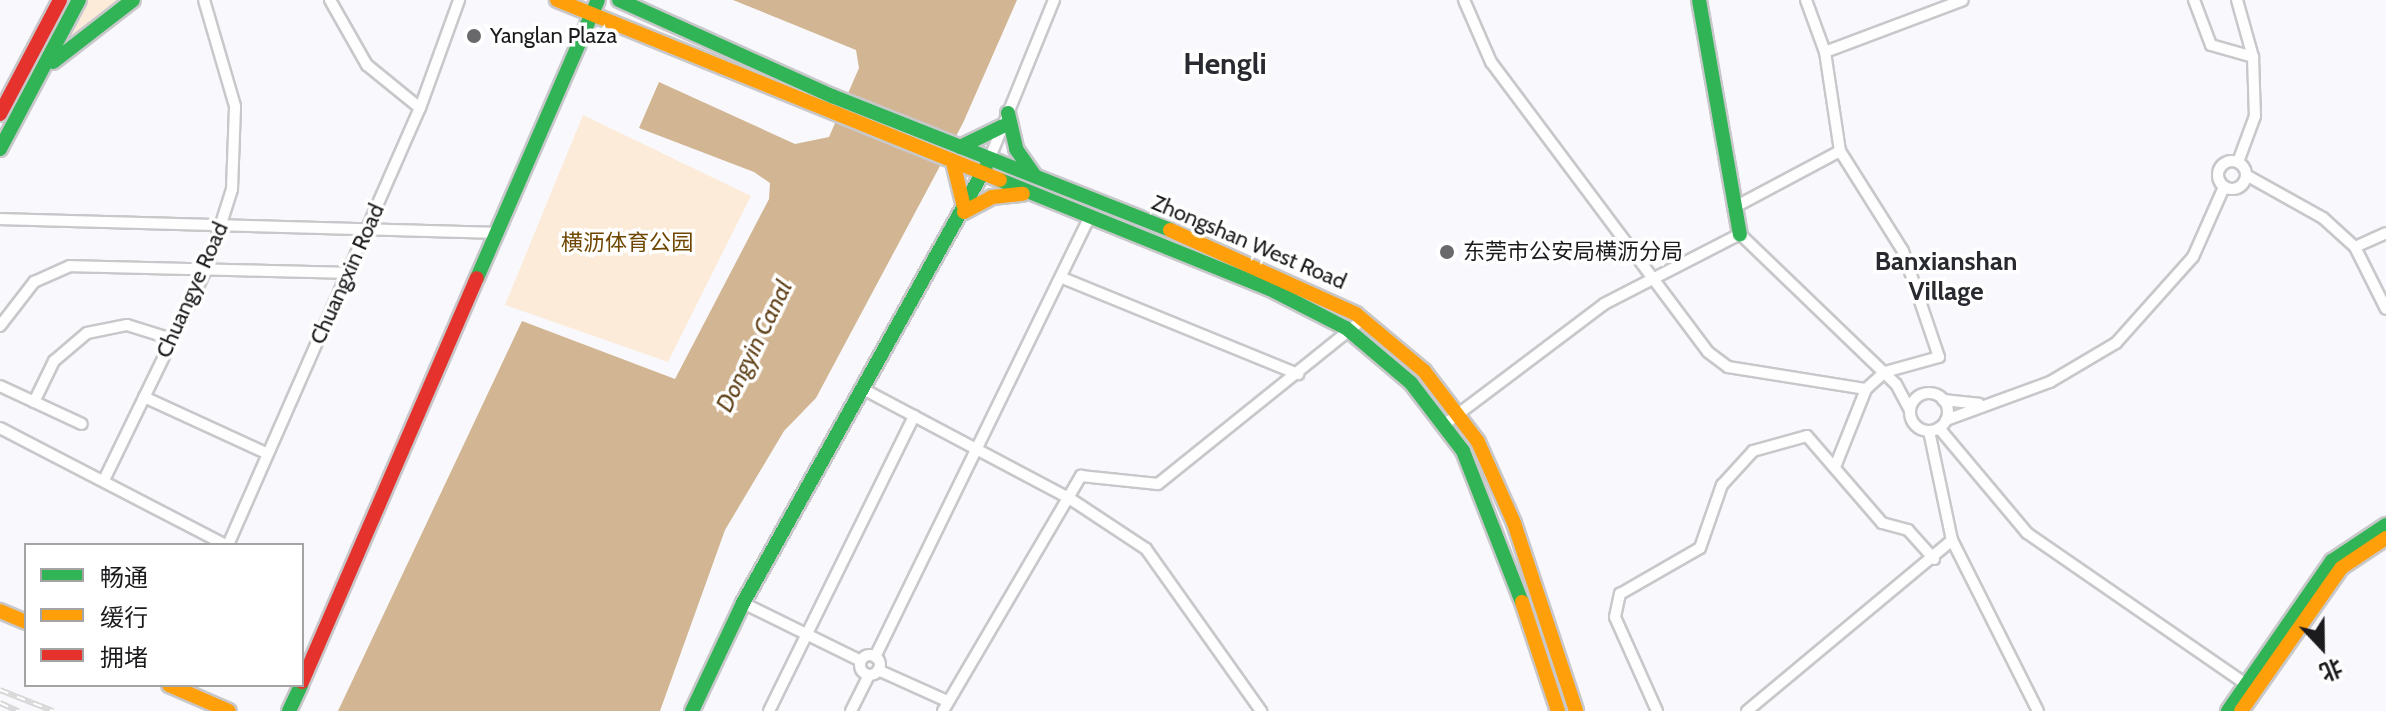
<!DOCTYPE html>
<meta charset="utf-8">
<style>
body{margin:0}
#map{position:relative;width:2386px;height:711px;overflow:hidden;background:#f9f9fd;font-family:Cabin,"Noto Sans SC",sans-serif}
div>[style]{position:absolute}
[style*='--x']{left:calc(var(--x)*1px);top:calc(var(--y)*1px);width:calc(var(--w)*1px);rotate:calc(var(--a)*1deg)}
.green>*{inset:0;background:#fcebd9}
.water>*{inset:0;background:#d2b592}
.roads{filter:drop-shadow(2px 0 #c8c8cb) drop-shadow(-2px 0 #c8c8cb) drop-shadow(0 2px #c8c8cb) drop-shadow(0 -2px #c8c8cb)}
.street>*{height:10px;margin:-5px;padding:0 5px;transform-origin:5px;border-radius:5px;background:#fefeff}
.street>.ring{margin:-5px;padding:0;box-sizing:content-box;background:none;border:10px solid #fefeff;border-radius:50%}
.fast>*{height:14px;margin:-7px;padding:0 7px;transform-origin:7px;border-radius:7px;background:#30b455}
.slow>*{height:14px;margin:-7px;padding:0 7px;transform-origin:7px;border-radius:7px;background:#ff9f0a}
.jam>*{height:14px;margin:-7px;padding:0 7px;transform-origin:7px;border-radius:7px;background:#e5322d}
.rail>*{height:6px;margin-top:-3px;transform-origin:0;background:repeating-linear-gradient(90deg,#fff 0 9px,#d7d7d8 0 18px);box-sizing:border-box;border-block:2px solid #d7d7d8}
.dots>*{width:22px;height:22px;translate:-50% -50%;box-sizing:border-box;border:4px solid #fff;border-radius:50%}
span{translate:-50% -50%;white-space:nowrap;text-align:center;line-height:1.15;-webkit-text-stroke:7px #fff;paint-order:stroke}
.poi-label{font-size:22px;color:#1b1b1e}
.left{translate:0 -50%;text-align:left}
.street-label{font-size:22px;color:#1b1b1e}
.park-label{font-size:22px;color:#6f4701}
.water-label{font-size:24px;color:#62441c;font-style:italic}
.quarter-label{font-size:26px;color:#292a2f;font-weight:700}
.district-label{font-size:30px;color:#292a2f;font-weight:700}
.legend{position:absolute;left:24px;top:543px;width:280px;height:144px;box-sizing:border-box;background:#fff;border:2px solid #a4a4a5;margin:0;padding:10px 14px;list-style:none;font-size:24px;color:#1b1b1e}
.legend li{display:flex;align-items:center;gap:16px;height:40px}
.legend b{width:40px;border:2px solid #a4a4a5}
.north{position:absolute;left:2282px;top:607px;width:80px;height:80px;-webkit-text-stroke:6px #fff;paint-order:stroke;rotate:158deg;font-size:22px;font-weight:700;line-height:32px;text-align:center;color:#1b1b1e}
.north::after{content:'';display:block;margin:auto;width:28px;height:36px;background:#1b1b1e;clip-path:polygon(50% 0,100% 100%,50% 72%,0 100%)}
</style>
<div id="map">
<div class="green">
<i style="clip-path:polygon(79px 0,134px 0,49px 65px)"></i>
<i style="clip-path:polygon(583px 115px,751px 196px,668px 362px,505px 305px)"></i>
</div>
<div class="water">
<i style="clip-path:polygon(733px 0,1017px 0,963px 123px,816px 398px,784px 431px,725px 530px,660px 711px,338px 711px,522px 321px,675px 379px,769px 199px,770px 183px,754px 172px,639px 128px,659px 82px,795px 144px,829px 137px,859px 68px,856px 50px)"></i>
</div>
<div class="roads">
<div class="street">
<i style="--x:330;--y:0;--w:75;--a:60.4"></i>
<i style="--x:367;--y:65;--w:68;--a:39.1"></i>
<i style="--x:1464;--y:0;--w:68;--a:66.5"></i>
<i style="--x:1491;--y:62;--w:362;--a:53.2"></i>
<i style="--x:1708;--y:352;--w:25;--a:37"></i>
<i style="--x:1728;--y:367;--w:140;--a:9.1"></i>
<i style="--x:1866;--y:389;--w:25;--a:-42"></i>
<i style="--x:1885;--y:372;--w:56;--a:-15.5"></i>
<i style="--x:1939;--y:357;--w:112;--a:-108.8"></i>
<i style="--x:1903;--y:251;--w:118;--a:-122.2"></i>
<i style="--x:2194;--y:0;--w:48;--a:69.3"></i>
<i style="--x:2211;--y:45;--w:44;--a:15.9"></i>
<i style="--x:2237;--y:0;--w:59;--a:74.3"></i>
<i style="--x:2253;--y:57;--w:59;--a:88.1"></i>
<i style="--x:2255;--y:116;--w:49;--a:110.3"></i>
<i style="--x:1825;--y:52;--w:147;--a:-20.6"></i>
<i style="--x:989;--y:160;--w:173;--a:-67.9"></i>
<i class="ring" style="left:2218px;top:161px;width:18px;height:18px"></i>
<i style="--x:2246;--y:175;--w:88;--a:29.2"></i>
<i style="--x:2323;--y:218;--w:43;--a:42.2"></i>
<i style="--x:2355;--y:247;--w:69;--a:63.4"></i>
<i style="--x:1733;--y:208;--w:121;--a:-28"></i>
<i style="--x:1840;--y:151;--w:100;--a:-98.6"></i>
<i style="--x:1825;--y:52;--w:55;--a:-110.1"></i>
<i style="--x:0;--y:219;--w:495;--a:1.6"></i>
<i style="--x:2355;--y:247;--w:34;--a:-24"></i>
<i style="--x:1065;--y:279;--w:252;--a:22.2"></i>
<i style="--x:0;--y:326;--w:56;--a:-52.3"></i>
<i style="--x:34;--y:282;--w:39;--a:-24"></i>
<i style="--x:70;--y:266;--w:278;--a:1.4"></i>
<i style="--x:0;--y:386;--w:90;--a:24.9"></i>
<i style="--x:861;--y:388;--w:235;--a:27.9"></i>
<i style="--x:1069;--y:498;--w:92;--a:33.5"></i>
<i style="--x:1146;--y:549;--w:199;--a:54.6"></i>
<i class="ring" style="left:1910px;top:393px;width:28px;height:28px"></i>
<i style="--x:144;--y:397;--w:136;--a:24.7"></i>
<i style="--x:1943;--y:400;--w:36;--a:6"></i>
<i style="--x:34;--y:402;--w:46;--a:-64"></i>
<i style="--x:54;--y:361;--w:43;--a:-40.3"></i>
<i style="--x:87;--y:333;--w:41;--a:-11.3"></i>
<i style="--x:127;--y:325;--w:47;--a:17.3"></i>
<i style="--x:1946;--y:420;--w:111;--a:-20.1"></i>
<i style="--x:2050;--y:382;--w:77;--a:-30.6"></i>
<i style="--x:2116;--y:343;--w:115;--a:-48.2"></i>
<i style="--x:2193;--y:257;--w:77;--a:-66.1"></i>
<i style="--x:1445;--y:424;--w:199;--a:-37"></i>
<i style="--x:1604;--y:304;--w:153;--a:-27.2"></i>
<i style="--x:1740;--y:234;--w:216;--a:43.9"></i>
<i style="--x:1896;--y:384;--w:30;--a:62"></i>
<i style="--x:0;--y:428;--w:254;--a:27.4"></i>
<i style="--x:1939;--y:428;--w:137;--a:50"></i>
<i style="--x:2027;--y:533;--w:273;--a:34.6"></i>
<i style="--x:1929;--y:431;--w:111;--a:78.1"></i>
<i style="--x:1952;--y:540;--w:191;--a:63.3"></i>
<i style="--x:1835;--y:467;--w:84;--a:-68.3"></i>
<i style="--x:105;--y:478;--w:233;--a:-64.1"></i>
<i style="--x:207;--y:268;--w:83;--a:-72.4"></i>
<i style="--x:232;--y:189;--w:83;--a:-87.9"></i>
<i style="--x:235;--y:106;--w:110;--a:-106.3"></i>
<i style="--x:228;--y:545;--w:477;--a:-66.3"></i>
<i style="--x:420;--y:108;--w:115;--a:-70.1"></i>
<i style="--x:743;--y:603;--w:131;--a:26.2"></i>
<i class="ring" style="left:860px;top:655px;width:10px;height:10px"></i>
<i style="--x:875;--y:657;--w:488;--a:-64"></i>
<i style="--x:878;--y:670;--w:76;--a:24.2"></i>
<i style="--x:769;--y:711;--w:329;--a:-63.8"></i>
<i style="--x:851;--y:711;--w:40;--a:-63.4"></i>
<i style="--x:943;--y:711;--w:273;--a:-59.6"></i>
<i style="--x:1081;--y:476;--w:77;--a:5.9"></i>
<i style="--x:1158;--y:484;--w:263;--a:-38.8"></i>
<i style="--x:1657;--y:711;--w:103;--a:-114.1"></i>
<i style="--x:1615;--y:617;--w:24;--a:-78"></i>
<i style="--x:1620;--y:594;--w:92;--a:-29.9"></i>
<i style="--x:1700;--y:548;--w:67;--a:-70.8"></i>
<i style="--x:1722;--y:485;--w:46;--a:-47.6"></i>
<i style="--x:1753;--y:451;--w:56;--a:-15.5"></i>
<i style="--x:1807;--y:436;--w:115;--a:49.2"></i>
<i style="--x:1882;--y:523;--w:27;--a:15"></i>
<i style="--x:1908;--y:530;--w:39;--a:48"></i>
<i style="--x:1747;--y:711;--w:267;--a:-39.8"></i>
</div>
<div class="fast">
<i style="--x:619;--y:0;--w:234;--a:24.3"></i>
<i style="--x:832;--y:96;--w:364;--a:21.6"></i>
<i style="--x:1699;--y:0;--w:238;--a:80.1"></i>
<i style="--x:53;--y:62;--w:101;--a:-37.8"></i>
<i style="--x:1008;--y:113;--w:37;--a:77"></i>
<i style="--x:1016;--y:149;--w:33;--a:55"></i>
<i style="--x:960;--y:147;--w:48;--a:-26"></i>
<i style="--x:0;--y:149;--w:169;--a:-62.1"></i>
<i style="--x:1000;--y:180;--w:291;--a:22"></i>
<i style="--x:1270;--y:289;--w:85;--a:27.2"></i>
<i style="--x:1346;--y:328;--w:85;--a:40.2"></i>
<i style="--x:1411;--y:383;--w:86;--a:52.6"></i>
<i style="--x:1463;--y:451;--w:162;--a:68.7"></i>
<i style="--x:477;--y:278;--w:303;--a:-66.5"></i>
<i style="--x:289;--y:711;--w:29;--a:-65"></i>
<i style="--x:692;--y:711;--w:119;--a:-64.7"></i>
<i style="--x:743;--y:603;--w:499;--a:-60.9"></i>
<i style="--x:2228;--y:711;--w:183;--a:-55.3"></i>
<i style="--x:2332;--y:561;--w:65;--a:-33.7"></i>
</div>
<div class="slow">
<i style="--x:557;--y:0;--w:478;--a:22.1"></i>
<i style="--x:953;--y:162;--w:46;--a:76.3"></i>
<i style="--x:964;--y:212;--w:32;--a:-28"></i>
<i style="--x:992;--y:197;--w:31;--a:-6"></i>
<i style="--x:1170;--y:230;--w:204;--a:24.3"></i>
<i style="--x:1356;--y:314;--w:89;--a:40"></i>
<i style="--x:1424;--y:371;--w:89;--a:52.7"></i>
<i style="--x:1478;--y:442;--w:89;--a:66"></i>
<i style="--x:1514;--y:523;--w:198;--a:71.7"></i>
<i style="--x:1522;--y:602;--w:115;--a:71.7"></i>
<i style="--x:0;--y:611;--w:28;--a:23"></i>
<i style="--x:169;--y:685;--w:65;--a:23.4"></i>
<i style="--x:2241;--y:711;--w:174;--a:-55"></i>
<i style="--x:2341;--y:568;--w:54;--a:-33.7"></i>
</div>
<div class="jam">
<i style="--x:0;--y:114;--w:129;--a:-62.2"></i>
<i style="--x:302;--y:682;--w:440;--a:-66.6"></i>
</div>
</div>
<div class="rail">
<i style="--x:0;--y:690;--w:57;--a:21.6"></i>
<i style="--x:0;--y:703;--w:20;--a:24"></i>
</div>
<div class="dots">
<i style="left:474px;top:36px;background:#69696c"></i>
<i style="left:1447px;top:252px;background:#69696c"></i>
</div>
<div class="poi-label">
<span class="left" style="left:490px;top:36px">Yanglan Plaza</span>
<span class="left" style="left:1463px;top:252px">东莞市公安局横沥分局</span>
</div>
<div class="street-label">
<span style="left:1249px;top:242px;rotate:23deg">Zhongshan West Road</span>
<span style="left:347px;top:274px;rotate:-66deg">Chuangxin Road</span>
<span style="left:192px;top:290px;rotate:-66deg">Chuangye Road</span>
</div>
<div class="park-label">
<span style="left:627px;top:243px">横沥体育公园</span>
</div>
<div class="water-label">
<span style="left:754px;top:346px;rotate:-64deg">Dongyin Canal</span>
</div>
<div class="quarter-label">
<span style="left:1946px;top:277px">Banxianshan<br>Village</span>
</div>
<div class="district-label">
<span style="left:1225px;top:64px">Hengli</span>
</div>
<ul class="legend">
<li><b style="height:10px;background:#30b455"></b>畅通</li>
<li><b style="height:10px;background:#ff9f0a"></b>缓行</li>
<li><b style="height:10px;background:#e5322d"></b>拥堵</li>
</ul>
<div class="north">北</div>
</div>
